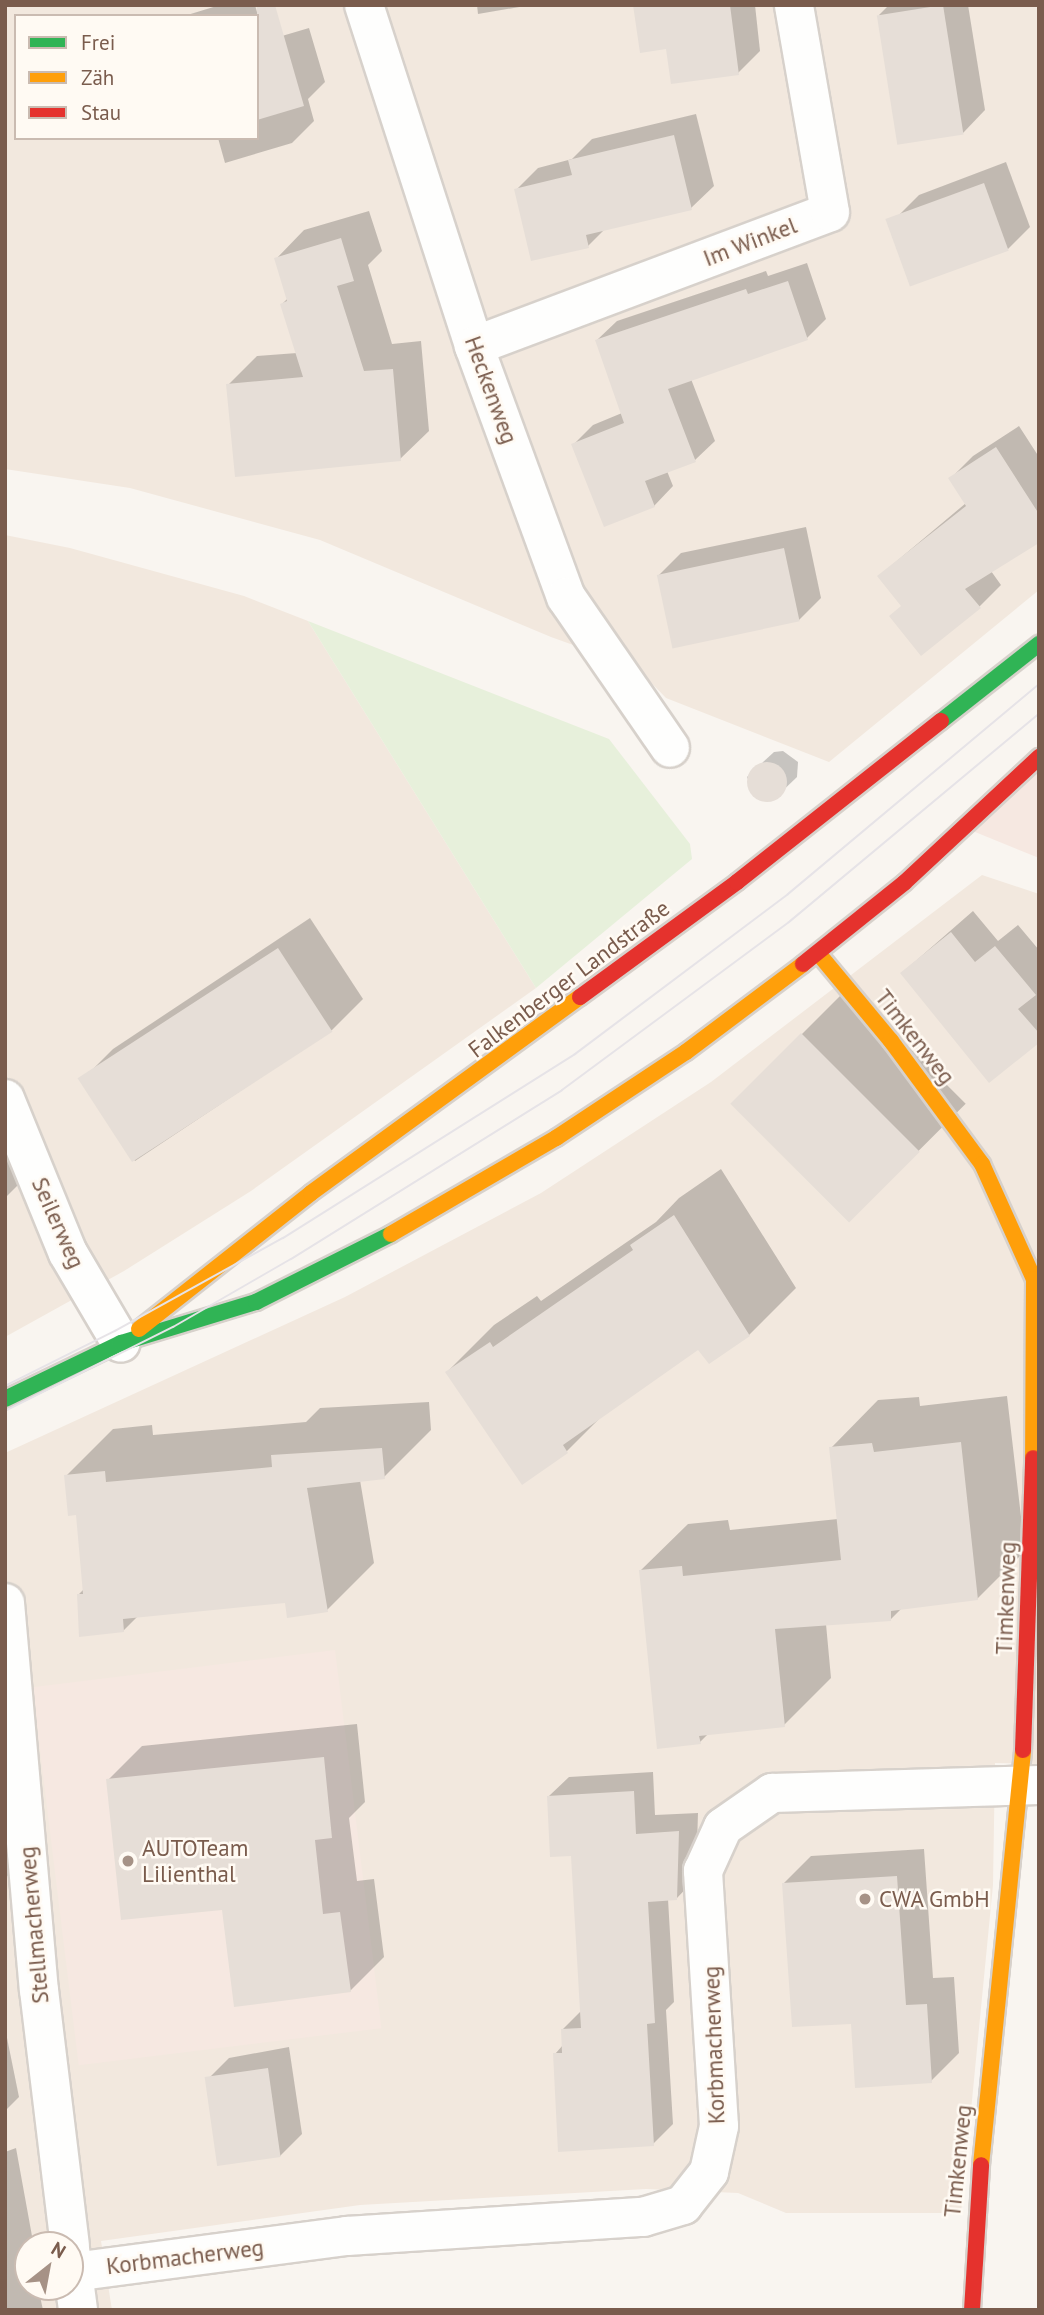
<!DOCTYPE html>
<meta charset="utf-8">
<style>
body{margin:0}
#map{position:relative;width:1044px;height:2315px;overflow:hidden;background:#f9f5f0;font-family:"PT Sans",sans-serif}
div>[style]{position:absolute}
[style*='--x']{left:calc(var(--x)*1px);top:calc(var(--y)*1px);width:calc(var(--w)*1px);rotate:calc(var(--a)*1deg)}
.residential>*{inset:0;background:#f2e8de}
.commercial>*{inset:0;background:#f6e8e1;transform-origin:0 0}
.green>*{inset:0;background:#e7f0db}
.shadow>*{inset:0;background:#0003;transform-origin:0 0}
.building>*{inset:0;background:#e6ded7;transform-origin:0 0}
.round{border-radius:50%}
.roads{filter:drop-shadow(2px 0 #d7d1cb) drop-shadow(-2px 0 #d7d1cb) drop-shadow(0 2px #d7d1cb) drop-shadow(0 -2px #d7d1cb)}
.street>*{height:38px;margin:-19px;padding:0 19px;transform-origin:19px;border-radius:19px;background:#fefefd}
.fast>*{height:16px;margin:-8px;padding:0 8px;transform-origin:8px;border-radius:8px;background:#30b455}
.slow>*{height:16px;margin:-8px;padding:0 8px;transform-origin:8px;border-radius:8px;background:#ff9f0a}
.jam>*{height:16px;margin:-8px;padding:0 8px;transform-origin:8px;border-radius:8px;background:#e5322d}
.tram>*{height:2px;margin:-1px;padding:0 1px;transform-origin:1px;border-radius:1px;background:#e6e3e7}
.dots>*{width:19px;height:19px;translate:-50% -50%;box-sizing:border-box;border:4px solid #fffaf3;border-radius:50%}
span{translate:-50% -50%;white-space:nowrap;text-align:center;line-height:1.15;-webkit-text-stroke:5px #fffaf3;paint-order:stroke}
.street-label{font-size:23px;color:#7a5c4d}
.poi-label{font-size:23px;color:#7a5c4d}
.left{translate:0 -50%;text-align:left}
.frame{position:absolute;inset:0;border:7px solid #7a5c4d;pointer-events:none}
.legend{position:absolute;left:14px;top:14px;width:245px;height:126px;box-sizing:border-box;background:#fffaf3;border:2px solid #cabbb1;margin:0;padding:9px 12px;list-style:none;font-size:21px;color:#7a5c4d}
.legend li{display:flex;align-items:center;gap:14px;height:35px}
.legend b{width:35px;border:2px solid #cabbb1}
.north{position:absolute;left:14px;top:2231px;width:70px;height:70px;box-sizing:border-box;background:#fffaf3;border:2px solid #cabbb1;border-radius:50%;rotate:31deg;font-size:19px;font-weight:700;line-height:28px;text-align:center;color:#7a5c4d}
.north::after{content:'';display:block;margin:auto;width:24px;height:32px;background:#a69286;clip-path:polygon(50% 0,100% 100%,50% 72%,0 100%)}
</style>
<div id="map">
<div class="residential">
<i style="clip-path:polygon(evenodd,5px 5px,1039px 5px,1039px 590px,829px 762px,666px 698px,637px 668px,551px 637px,320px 540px,130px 488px,5px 469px,5px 5px,16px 16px,257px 16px,257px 138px,16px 138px,16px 16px)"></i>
<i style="clip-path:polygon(5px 535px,70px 548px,244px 596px,308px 621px,536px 988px,251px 1191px,124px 1271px,5px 1337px)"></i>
<i style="clip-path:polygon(evenodd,982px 875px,1039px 894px,1039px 1764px,995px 1763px,993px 1885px,961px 2213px,786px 2213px,738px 2193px,646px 2189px,360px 2205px,101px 2241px,112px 2310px,5px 2310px,5px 1453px,345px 1297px,541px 1193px,711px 1082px,982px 875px,28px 2245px,70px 2245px,70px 2287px,28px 2287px,28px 2245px)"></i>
</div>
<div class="commercial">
<i style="clip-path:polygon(1039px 753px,1039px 858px,953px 823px)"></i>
<i style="left:335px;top:1650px;width:381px;height:305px;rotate:83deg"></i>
</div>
<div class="green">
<i style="clip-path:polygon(308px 621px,609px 739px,690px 844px,692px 859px,536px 988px)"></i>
</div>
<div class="shadow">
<i style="clip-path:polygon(220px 5px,255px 5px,265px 41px,309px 28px,325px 82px,308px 99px,314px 121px,292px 143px,225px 163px,218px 138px,257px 138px,257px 16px,184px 16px)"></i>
<i style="clip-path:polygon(477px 5px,531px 5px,478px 14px)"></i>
<i style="clip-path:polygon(635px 5px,755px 5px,760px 51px,738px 73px,668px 47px)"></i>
<i style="clip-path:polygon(889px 5px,968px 5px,985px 110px,963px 133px,879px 15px)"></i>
<i style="clip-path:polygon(696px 114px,714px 186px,691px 208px,606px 228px,588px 246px,516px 190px,538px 168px,572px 159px,592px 139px)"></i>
<i style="clip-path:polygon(1006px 162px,1030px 227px,1008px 249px,898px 216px,919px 195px)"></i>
<i style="clip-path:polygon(369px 211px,382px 251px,368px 265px,392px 344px,421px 341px,429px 431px,400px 459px,228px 385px,257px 356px,297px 353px,282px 304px,288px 298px,276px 259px,304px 230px)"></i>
<i style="clip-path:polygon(807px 263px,826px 319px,807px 338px,691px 379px,715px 441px,695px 460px,667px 471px,673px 486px,654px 506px,574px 444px,593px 425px,622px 413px,597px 340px,617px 321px,766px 271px,768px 276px)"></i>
<i style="clip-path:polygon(1019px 426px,1039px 457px,1039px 541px,991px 571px,1001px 585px,979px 607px,902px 605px,879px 576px,966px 503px,951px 478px,973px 456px)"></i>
<i style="clip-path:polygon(806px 527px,821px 598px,799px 620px,659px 575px,681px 553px)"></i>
<i style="clip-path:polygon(783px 751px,798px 762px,797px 777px,773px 800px,756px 797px,747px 777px,774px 752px)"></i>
<i style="clip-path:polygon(973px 911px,998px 941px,1018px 925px,1039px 950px,1039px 1040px,902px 973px)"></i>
<i style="clip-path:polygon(310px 918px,363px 999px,332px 1030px,135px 1161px,82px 1080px,113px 1049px)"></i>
<i style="left:849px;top:987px;width:165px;height:164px;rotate:45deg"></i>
<i style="clip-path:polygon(5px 1117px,31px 1172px,5px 1198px)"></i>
<i style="clip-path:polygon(721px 1169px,796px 1288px,749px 1335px,699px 1347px,604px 1414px,566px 1452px,447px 1372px,494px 1325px,537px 1296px,541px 1301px,656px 1222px,679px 1198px)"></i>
<i style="clip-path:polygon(1007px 1396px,1025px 1551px,977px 1599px,902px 1608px,891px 1619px,826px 1624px,831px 1678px,784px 1725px,709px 1733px,700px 1742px,640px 1571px,688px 1524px,728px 1520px,730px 1530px,838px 1519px,831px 1448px,878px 1400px,919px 1397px,920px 1406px)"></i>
<i style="clip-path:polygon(429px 1402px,431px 1430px,384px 1477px,360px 1480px,374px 1563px,327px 1610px,286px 1601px,138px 1616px,123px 1631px,78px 1595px,84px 1589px,77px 1513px,66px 1476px,113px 1429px,152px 1425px,153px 1435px,306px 1422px,320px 1408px)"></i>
<i style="clip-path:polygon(357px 1724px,365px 1802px,349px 1818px,357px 1881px,374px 1879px,384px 1957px,350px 1991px,223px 1908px,108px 1780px,142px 1746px)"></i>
<i style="clip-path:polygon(653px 1772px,655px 1815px,698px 1813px,696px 1878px,677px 1898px,668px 1899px,674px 2002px,666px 2010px,673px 2124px,653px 2144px,555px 2054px,563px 2045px,562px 2030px,582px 2010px,573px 1854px,549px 1796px,569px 1777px)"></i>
<i style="clip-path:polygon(18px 1825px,22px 1862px,5px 1878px,5px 1828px)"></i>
<i style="clip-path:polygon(924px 1849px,933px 1978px,954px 1977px,959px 2053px,931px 2081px,852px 2022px,784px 1883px,811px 1856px)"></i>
<i style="clip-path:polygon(5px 2028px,19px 2097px,5px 2111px)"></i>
<i style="clip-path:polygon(289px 2047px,302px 2134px,280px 2156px,207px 2080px,229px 2058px)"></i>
<i style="clip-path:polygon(16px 2148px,32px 2236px,28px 2241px,28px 2287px,38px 2287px,43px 2310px,5px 2310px,5px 2152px)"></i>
</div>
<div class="building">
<i style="clip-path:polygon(257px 5px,275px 5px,304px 106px,257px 120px)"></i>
<i style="clip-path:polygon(633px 5px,730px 5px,739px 75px,671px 84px,666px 49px,640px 53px)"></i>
<i style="left:943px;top:5px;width:131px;height:67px;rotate:81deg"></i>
<i style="clip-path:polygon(674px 135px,692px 210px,586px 235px,589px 248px,531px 261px,514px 189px,572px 175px,568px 160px)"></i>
<i style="left:984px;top:183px;width:72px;height:105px;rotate:70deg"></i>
<i style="clip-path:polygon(341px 238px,354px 281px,337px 286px,364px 371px,393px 369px,401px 461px,235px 477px,226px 384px,303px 377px,280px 304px,287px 301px,274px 258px)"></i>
<i style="clip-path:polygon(788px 281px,808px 340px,668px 389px,696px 462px,645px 481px,655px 507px,604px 527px,571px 444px,624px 423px,595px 340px,746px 289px,748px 294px)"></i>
<i style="clip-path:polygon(996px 447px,1039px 514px,1039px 543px,965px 589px,981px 608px,921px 656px,889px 616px,901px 606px,877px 576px,966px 506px,948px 478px)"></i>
<i style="left:784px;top:548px;width:75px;height:130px;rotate:78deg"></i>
<i class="round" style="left:747px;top:762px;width:40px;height:40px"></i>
<i style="clip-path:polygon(951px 932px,975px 962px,995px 946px,1036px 995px,1018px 1009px,1039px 1033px,1039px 1043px,989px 1083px,900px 973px)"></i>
<i style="left:278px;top:948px;width:100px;height:239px;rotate:57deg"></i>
<i style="left:801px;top:1033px;width:168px;height:100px;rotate:45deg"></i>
<i style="clip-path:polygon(674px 1215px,750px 1336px,709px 1364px,698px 1350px,563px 1445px,568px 1453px,522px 1485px,445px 1372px,490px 1342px,493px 1347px,633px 1250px,630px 1245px)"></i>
<i style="clip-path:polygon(961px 1442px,978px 1600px,891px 1611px,891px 1621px,775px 1629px,785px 1727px,699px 1736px,701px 1744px,657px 1749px,639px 1570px,682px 1566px,683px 1576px,841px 1560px,829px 1447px,872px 1443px,874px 1452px)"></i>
<i style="clip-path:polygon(382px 1448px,385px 1479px,307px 1488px,328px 1612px,287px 1618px,285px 1603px,123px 1619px,124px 1632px,79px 1637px,77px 1594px,83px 1594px,76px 1515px,68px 1516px,64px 1475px,105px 1471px,106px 1482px,272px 1467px,271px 1455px)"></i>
<i style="clip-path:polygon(324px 1757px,332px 1838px,315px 1840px,323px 1914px,340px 1912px,351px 1992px,234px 2007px,222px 1910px,121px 1920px,106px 1779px)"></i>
<i style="clip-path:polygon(634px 1791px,636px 1834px,679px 1831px,677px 1900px,648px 1902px,655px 2023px,647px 2024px,654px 2146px,558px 2152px,553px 2053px,562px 2053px,561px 2029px,581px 2028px,571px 1856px,550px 1857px,547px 1796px)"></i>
<i style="clip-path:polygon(897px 1876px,906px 2005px,927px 2004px,932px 2083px,855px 2088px,851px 2024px,792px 2027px,782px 1883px)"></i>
<i style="left:268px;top:2068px;width:90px;height:64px;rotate:82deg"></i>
</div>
<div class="roads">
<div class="street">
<i style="--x:364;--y:5;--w:358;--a:72.1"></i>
<i style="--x:474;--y:346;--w:267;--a:69.9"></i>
<i style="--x:566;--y:597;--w:183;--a:55.4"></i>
<i style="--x:474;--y:346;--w:380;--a:-20.6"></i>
<i style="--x:830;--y:212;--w:210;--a:-99.9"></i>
<i style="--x:5;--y:1099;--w:166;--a:67.8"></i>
<i style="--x:68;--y:1253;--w:104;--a:59.5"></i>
<i style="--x:5;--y:1603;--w:388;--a:85"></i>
<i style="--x:39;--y:1990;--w:257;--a:83.1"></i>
<i style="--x:70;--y:2249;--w:62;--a:82.5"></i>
<i style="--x:73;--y:2272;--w:276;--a:-7.5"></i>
<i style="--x:347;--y:2236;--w:297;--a:-3.7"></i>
<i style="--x:643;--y:2217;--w:42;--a:-16.7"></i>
<i style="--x:683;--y:2205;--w:42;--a:-51.8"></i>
<i style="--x:709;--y:2172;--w:47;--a:-77.7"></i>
<i style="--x:719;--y:2126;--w:256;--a:-93.6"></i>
<i style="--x:703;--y:1871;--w:48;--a:-65.6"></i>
<i style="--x:723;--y:1827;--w:60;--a:-34.8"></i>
<i style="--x:772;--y:1793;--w:267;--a:-1.7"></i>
</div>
<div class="fast">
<i style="--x:941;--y:721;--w:125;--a:-38.2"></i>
<i style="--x:5;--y:1399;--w:129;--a:-25.8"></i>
<i style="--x:121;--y:1343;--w:141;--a:-16.9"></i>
<i style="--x:256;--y:1302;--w:151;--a:-26.7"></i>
</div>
<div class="slow">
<i style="--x:818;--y:953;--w:114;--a:50.3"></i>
<i style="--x:891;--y:1041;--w:153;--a:53.5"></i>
<i style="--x:982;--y:1164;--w:126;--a:65.7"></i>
<i style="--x:1034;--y:1279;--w:179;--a:90.3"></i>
<i style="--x:391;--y:1234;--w:191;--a:-30.2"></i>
<i style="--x:556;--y:1138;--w:156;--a:-33.5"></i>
<i style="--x:686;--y:1052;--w:146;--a:-36.9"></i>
<i style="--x:139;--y:1329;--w:219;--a:-38.3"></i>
<i style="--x:311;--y:1193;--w:333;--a:-36.1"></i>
<i style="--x:981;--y:2165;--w:417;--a:-84.2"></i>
</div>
<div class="jam">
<i style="--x:803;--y:964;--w:129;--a:-38.7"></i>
<i style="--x:904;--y:883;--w:185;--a:-43"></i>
<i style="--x:580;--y:997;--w:195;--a:-36.2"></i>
<i style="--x:737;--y:882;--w:260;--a:-38.3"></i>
<i style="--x:1023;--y:1750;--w:292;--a:-88"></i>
<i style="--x:972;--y:2310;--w:145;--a:-86.4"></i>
</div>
</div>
<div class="tram">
<i style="--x:5;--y:1386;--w:123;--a:-26.6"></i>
<i style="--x:115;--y:1331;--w:192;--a:-29"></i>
<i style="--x:283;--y:1238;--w:345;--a:-32.2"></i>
<i style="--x:575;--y:1054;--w:266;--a:-36.9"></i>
<i style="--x:788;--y:894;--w:327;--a:-39.9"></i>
<i style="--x:5;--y:1411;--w:188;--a:-26.6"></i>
<i style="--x:173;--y:1327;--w:136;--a:-30"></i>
<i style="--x:291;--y:1259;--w:319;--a:-31.9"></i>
<i style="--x:562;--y:1090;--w:282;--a:-36.5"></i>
<i style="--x:789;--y:922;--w:325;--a:-39.8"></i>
</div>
<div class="dots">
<i style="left:128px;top:1861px;background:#a69286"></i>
<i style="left:865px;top:1899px;background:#a69286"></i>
</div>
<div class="street-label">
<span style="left:750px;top:242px;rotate:-21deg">Im Winkel</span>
<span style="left:491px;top:390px;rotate:70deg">Heckenweg</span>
<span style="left:569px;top:979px;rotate:-37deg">Falkenberger Landstraße</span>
<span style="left:915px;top:1037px;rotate:52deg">Timkenweg</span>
<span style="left:58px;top:1223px;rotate:66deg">Seilerweg</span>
<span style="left:1006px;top:1598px;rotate:-88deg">Timkenweg</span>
<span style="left:34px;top:1925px;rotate:-95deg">Stellmacherweg</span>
<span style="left:714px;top:2045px;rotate:-92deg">Korbmacherweg</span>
<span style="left:958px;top:2161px;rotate:-84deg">Timkenweg</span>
<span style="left:185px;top:2257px;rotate:-7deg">Korbmacherweg</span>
</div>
<div class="poi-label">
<span class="left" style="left:142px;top:1861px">AUTOTeam<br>Lilienthal</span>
<span class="left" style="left:879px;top:1899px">CWA GmbH</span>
</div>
<div class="frame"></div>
<ul class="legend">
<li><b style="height:9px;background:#30b455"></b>Frei</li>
<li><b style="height:9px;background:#ff9f0a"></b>Zäh</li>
<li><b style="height:9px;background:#e5322d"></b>Stau</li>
</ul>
<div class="north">N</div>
</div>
